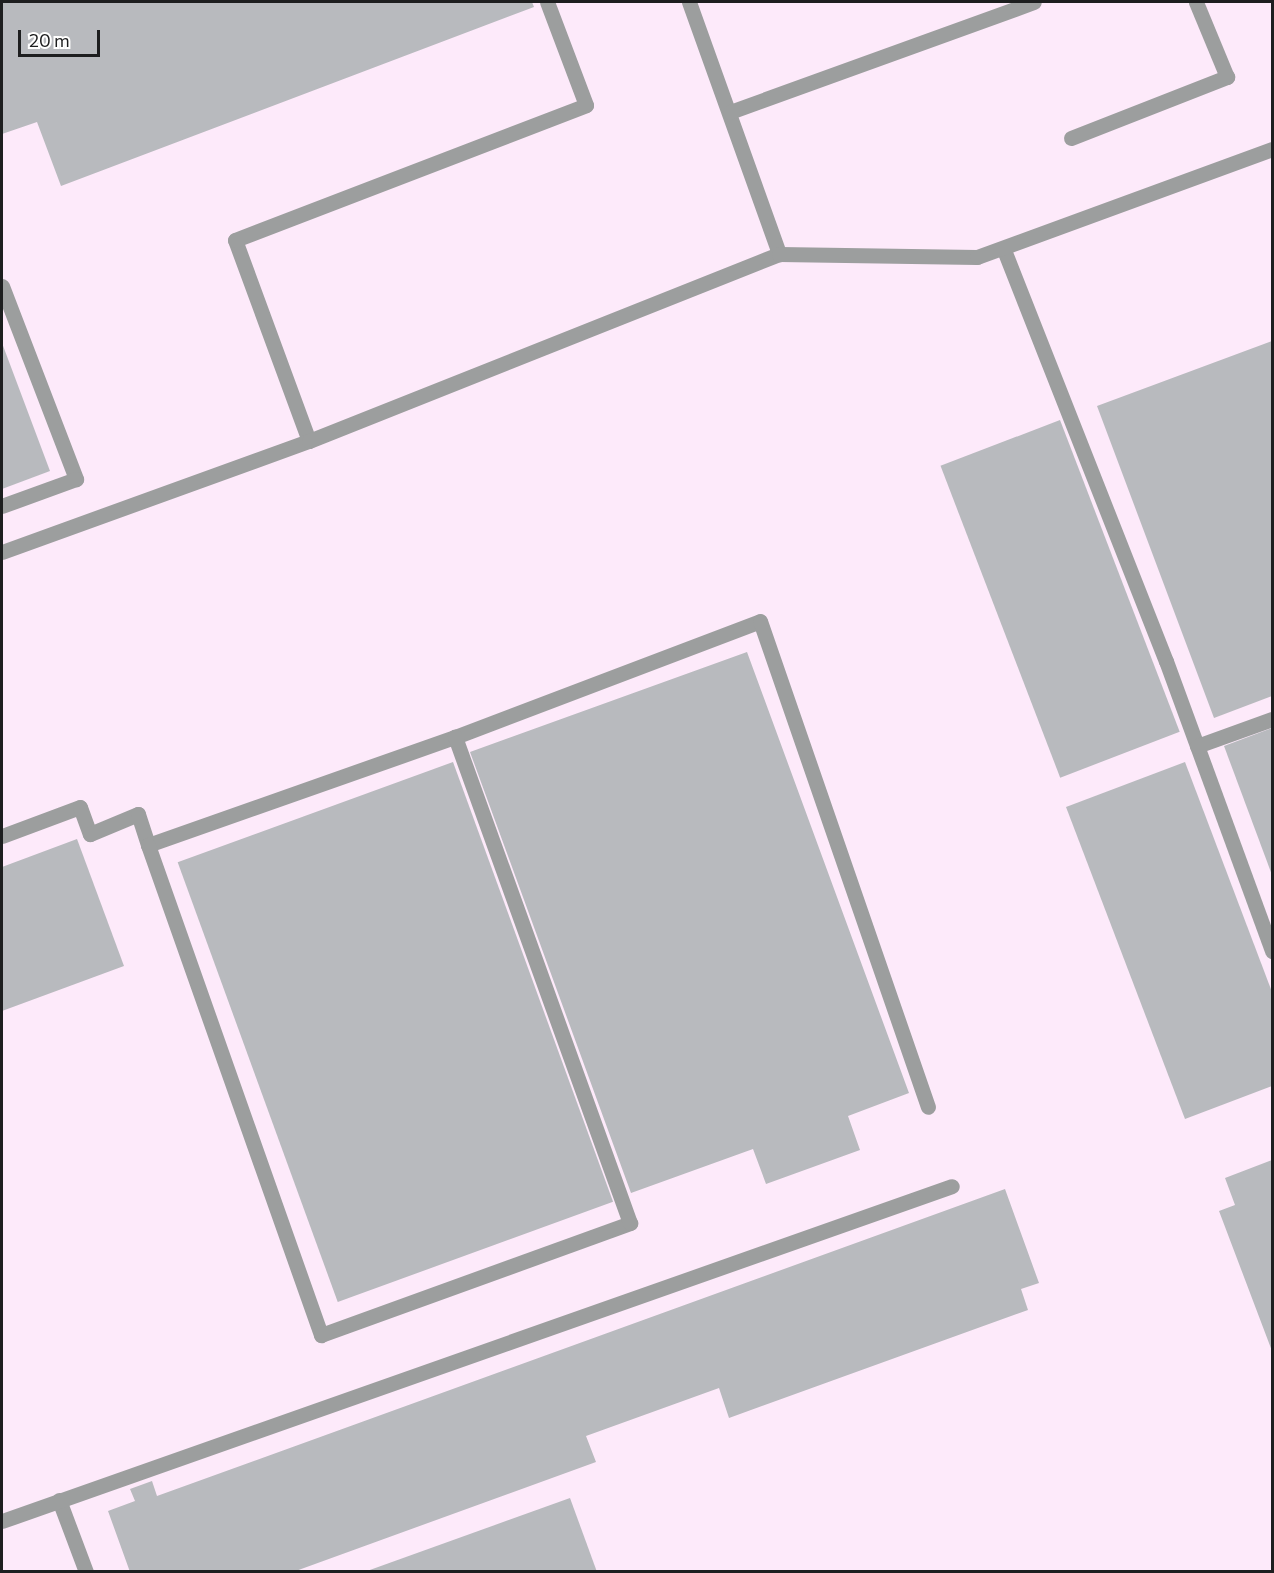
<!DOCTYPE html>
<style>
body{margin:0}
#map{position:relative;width:1274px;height:1573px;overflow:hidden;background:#f8fbfe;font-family:Commissioner,sans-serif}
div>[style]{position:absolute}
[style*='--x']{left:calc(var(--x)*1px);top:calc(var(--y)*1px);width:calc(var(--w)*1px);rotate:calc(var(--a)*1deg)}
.industrial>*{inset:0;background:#fdeafa;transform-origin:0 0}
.building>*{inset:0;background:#b8babe;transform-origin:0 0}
.minor>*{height:15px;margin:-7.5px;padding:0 7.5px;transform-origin:7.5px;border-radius:7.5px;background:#9c9e9e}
span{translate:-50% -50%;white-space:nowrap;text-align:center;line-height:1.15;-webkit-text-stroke:5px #fff;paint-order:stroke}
.frame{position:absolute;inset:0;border:3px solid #1d1e1f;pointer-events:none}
.scale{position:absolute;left:18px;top:30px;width:82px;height:27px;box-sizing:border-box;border:3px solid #1d1e1f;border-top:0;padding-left:8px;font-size:18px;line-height:21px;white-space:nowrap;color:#1d1e1f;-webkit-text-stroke:4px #fff;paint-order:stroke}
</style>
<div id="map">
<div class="industrial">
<i style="left:2px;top:2px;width:1270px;height:1569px"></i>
</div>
<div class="building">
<i style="clip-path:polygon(2px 2px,532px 2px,534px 7px,61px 186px,37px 122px,2px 134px)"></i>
<i style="clip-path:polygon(1272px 341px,1272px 696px,1214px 718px,1097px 406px)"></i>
<i style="clip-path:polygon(2px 343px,50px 471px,2px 489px)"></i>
<i style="left:1060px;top:420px;width:334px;height:128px;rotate:69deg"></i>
<i style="clip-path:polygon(747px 652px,909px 1093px,848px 1116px,860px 1150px,766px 1184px,753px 1149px,631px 1193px,470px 752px)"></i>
<i style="clip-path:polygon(1272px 728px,1272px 875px,1224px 746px)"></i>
<i style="left:453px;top:762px;width:468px;height:293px;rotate:70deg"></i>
<i style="clip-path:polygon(1185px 762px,1272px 992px,1272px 1086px,1185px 1119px,1066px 807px)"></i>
<i style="clip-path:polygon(77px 839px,124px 966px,2px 1011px,2px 867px)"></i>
<i style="clip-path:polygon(1272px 1160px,1272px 1351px,1219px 1211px,1235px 1205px,1225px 1178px)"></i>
<i style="clip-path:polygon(1005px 1189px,1039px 1283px,1021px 1289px,1028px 1310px,729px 1418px,719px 1388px,586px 1436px,596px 1462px,293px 1572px,130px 1572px,108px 1511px,135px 1501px,130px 1489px,152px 1481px,157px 1496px)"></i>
<i style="clip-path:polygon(570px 1498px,597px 1572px,367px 1572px,367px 1571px)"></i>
</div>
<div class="minor">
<i style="--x:689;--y:2;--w:268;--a:70.3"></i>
<i style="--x:730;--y:112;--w:323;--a:-19.9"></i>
<i style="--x:1071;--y:138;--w:168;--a:-21.4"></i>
<i style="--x:1227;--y:77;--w:81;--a:-112.5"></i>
<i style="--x:1004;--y:250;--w:442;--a:68.5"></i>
<i style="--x:1166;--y:661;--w:309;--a:69.9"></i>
<i style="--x:2;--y:286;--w:207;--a:69"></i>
<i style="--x:76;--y:479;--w:79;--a:160"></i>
<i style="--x:309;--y:441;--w:214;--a:-110.2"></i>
<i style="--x:235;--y:240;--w:376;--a:-21"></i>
<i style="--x:586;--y:105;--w:110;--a:-110.7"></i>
<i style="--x:2;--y:552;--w:326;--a:-19.9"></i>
<i style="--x:309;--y:441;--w:506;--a:-21.7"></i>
<i style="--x:779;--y:254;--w:198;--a:0.9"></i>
<i style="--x:977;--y:257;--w:314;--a:-20.1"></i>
<i style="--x:1197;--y:746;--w:80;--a:-19.8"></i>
<i style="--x:2;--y:836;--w:83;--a:-20.4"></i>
<i style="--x:80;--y:807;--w:29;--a:70"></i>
<i style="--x:90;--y:834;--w:52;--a:-22.6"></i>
<i style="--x:138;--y:814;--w:33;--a:72"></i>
<i style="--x:148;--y:845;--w:325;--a:-19.4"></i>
<i style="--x:455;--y:737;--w:326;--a:-20.8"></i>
<i style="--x:760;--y:621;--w:514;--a:70.93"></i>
<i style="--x:148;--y:845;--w:520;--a:70.55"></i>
<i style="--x:321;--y:1335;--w:329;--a:-19.9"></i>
<i style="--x:630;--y:1223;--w:517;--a:-109.8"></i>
<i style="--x:59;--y:1500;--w:77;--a:69.4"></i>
<i style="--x:2;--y:1521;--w:1007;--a:-19.42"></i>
</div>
<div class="frame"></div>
<div class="scale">20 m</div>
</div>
